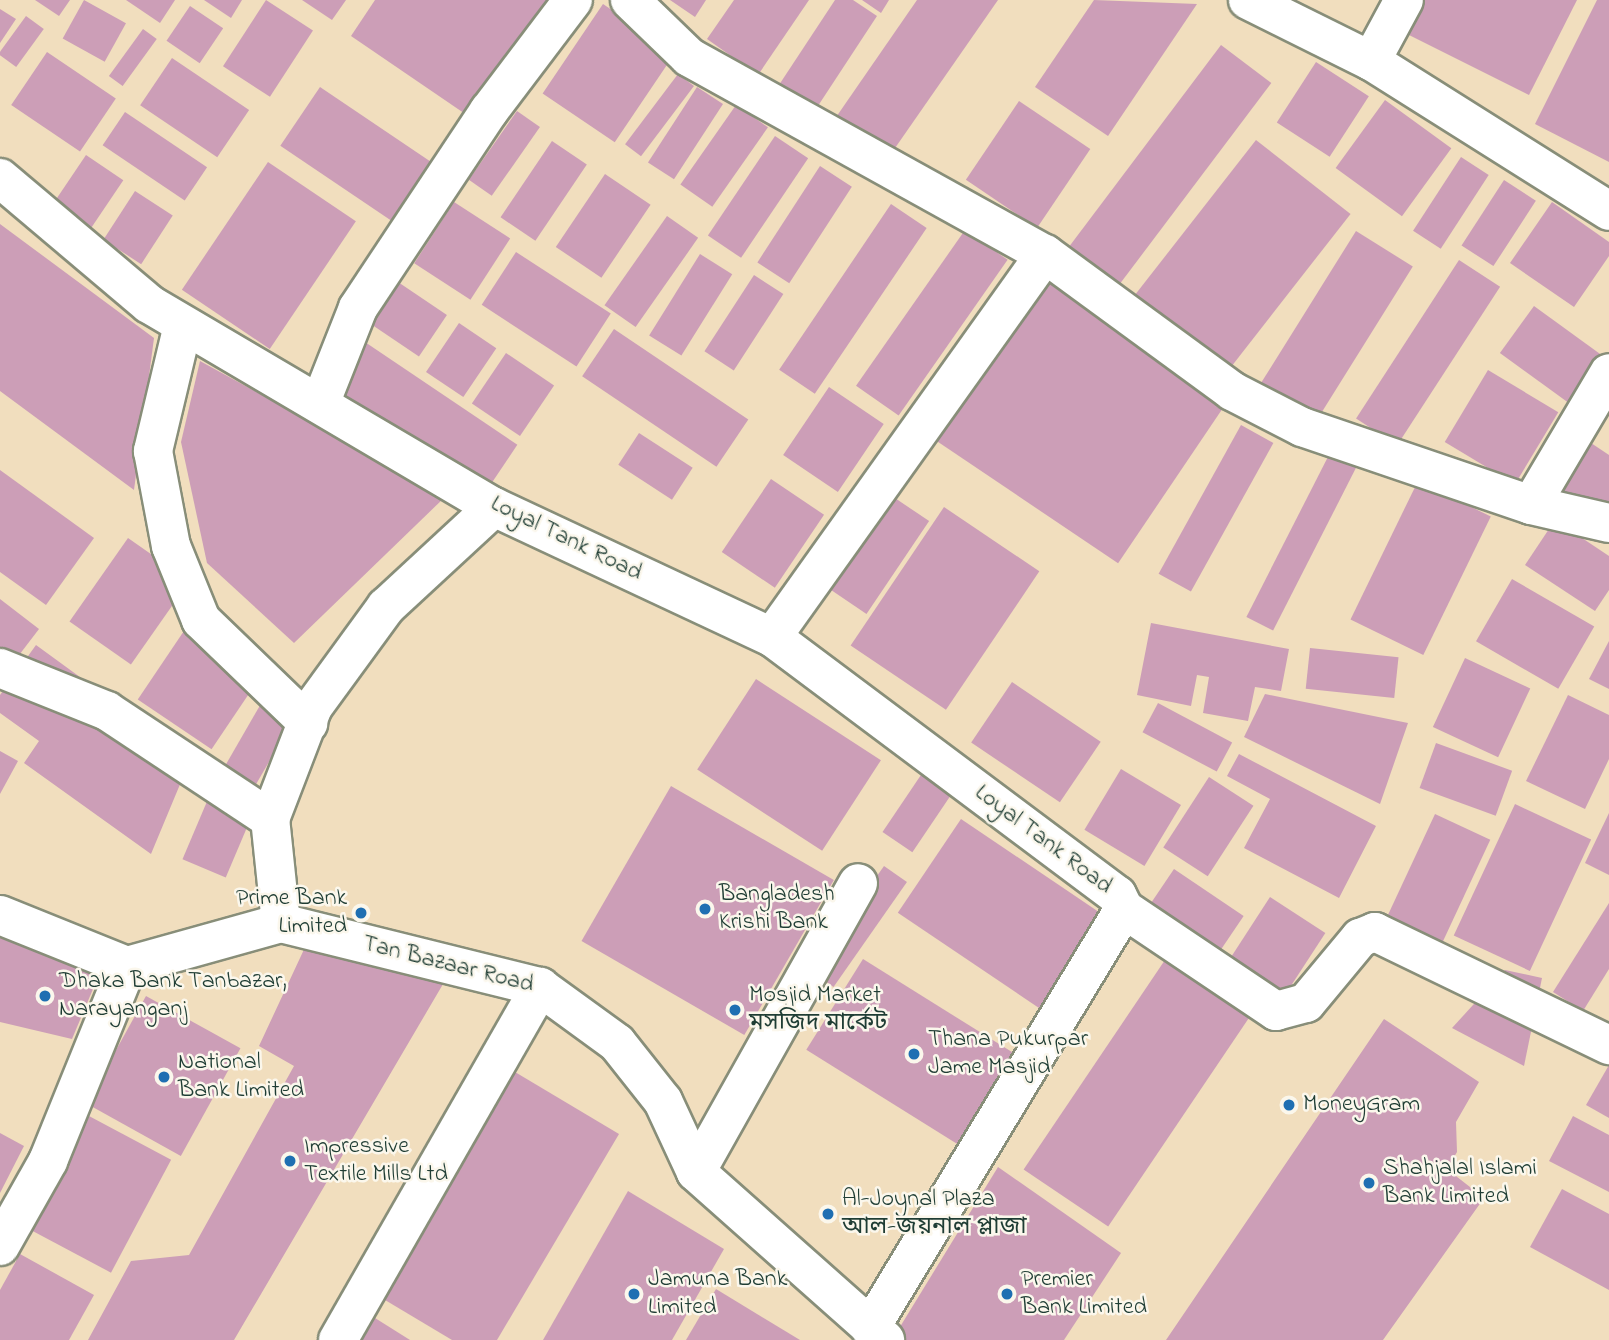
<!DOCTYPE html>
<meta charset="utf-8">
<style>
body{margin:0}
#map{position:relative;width:1609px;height:1340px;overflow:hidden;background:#f1debe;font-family:"Indie Flower","Noto Sans Bengali",sans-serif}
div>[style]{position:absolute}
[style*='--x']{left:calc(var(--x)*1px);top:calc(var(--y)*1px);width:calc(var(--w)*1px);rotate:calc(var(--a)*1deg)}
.building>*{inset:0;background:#cc9eb7;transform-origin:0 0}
.roads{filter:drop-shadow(2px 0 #888e79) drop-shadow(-2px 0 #888e79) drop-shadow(0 2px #888e79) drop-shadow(0 -2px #888e79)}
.minor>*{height:38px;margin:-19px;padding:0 19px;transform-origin:19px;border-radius:19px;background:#fff}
.dots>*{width:19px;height:19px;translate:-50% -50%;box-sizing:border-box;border:4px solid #fbf7ec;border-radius:50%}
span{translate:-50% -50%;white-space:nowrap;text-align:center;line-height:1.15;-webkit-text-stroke:5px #fbf7ec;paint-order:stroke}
.street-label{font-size:24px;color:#1f3d34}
.poi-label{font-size:24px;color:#1f3d34}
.left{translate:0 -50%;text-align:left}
.right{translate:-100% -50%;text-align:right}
</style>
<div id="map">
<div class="building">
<i style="clip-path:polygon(35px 0,70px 0,59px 16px)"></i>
<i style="left:84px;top:0;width:48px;height:44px;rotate:29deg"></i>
<i style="clip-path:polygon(126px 0,175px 0,160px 23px)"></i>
<i style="clip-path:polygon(204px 0,242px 0,231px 18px)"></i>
<i style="left:266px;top:0;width:56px;height:79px;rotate:33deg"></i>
<i style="clip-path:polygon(302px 0,346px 0,332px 20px)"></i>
<i style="clip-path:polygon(375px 0,560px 0,477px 122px,351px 36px)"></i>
<i style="clip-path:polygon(670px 0,706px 0,695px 17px)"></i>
<i style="clip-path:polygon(734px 0,809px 0,758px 75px,707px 39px)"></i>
<i style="clip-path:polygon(835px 0,853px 0,877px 16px,812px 115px,775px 91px)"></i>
<i style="clip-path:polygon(862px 0,889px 0,881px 13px)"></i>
<i style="clip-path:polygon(917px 0,998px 0,886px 161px,832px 123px)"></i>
<i style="clip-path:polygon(1094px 0,1197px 4px,1108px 136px,1035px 87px)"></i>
<i style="clip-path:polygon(1419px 0,1577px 0,1529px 95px,1403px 32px)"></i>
<i style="clip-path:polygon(1597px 0,1609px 0,1609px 162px,1535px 124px)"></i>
<i style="left:603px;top:4px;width:87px;height:108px;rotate:34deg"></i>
<i style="left:190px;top:6px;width:40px;height:42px;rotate:34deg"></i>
<i style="clip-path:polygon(0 9px,16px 19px,0 43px)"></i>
<i style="left:26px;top:16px;width:22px;height:47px;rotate:36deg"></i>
<i style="left:143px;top:29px;width:17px;height:58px;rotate:36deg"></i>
<i style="left:1221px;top:45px;width:63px;height:260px;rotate:37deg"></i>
<i style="left:47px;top:52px;width:83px;height:64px;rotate:34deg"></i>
<i style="left:172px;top:58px;width:93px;height:57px;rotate:34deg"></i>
<i style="left:1316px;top:62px;width:63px;height:72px;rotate:33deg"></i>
<i style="left:678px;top:74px;width:20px;height:88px;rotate:37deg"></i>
<i style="left:320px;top:87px;width:143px;height:71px;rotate:34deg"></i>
<i style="left:697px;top:87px;width:31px;height:90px;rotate:33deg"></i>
<i style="left:1385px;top:100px;width:82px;height:84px;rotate:36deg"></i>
<i style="left:1019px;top:101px;width:86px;height:95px;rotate:34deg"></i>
<i style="left:736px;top:105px;width:39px;height:97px;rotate:35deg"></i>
<i style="left:517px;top:111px;width:28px;height:84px;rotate:35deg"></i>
<i style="left:125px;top:112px;width:99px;height:40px;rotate:34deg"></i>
<i style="left:775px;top:136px;width:40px;height:120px;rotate:34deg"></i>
<i style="left:1256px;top:140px;width:120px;height:211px;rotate:38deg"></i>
<i style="left:552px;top:141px;width:42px;height:92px;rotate:34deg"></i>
<i style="left:86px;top:155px;width:45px;height:60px;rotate:34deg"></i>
<i style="left:1461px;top:157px;width:33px;height:88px;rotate:33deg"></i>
<i style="left:268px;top:162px;width:106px;height:154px;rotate:34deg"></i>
<i style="left:820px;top:166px;width:38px;height:115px;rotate:33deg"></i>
<i style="left:605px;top:174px;width:55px;height:88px;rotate:34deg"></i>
<i style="left:1504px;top:180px;width:38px;height:78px;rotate:33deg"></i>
<i style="left:135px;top:191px;width:45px;height:58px;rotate:33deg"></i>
<i style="left:454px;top:202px;width:67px;height:73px;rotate:33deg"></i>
<i style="clip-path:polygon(1552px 202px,1609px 242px,1609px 256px,1574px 307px,1510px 263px)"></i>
<i style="left:891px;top:204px;width:43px;height:200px;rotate:34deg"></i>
<i style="left:667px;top:216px;width:38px;height:109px;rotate:35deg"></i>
<i style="clip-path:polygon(0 224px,154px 338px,134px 490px,0 391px)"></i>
<i style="left:965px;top:230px;width:52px;height:190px;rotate:35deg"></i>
<i style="left:1356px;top:231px;width:67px;height:184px;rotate:32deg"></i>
<i style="left:516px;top:252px;width:113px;height:63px;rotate:33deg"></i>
<i style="left:700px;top:254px;width:38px;height:96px;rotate:32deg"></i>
<i style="left:1459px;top:260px;width:49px;height:189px;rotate:33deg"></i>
<i style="left:1042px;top:272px;width:226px;height:199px;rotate:34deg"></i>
<i style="left:754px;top:275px;width:35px;height:91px;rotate:33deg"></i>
<i style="left:398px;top:282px;width:59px;height:50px;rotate:34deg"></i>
<i style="left:1534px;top:306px;width:86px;height:58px;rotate:36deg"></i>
<i style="left:459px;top:323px;width:45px;height:59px;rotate:34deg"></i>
<i style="left:614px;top:329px;width:162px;height:57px;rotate:34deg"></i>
<i style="left:359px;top:338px;width:191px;height:58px;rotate:34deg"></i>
<i style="left:506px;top:353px;width:58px;height:61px;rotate:34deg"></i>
<i style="clip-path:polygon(200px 361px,446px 496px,294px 643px,207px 563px,181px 442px)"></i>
<i style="left:1488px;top:370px;width:82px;height:84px;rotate:31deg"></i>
<i style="left:829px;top:387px;width:66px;height:82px;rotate:34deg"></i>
<i style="left:1241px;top:425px;width:37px;height:170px;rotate:29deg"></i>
<i style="left:639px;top:433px;width:64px;height:38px;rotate:33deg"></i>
<i style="clip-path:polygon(1591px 443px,1609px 455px,1609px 510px,1563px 492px)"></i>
<i style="left:1334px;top:445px;width:30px;height:193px;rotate:27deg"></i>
<i style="clip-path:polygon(0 470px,94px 538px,46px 605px,0 572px)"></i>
<i style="left:771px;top:479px;width:64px;height:88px;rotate:34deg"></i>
<i style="left:1418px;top:481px;width:81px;height:154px;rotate:26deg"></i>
<i style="left:886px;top:492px;width:52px;height:112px;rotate:34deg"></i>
<i style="left:944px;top:507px;width:115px;height:167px;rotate:34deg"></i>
<i style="clip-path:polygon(1555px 520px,1609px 556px,1609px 590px,1595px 611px,1525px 565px)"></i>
<i style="left:128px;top:538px;width:75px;height:102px;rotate:35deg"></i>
<i style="left:1512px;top:579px;width:95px;height:72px;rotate:30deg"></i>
<i style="clip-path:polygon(0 599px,39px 629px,0 680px)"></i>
<i style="left:192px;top:619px;width:89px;height:97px;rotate:34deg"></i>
<i style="clip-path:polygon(1151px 623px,1289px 649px,1281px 691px,1255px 687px,1248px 721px,1203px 713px,1209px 677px,1197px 675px,1191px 706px,1137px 695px)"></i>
<i style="clip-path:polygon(1609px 641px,1609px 689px,1589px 679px)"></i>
<i style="clip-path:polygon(36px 645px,191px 758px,151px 854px,24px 763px,39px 741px,0 713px,0 695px)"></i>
<i style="left:1310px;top:648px;width:89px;height:41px;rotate:6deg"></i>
<i style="left:1465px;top:658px;width:72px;height:76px;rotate:25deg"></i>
<i style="left:756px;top:679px;width:149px;height:108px;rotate:33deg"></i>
<i style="left:1012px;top:682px;width:107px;height:73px;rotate:34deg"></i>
<i style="clip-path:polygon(1265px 694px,1408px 723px,1380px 804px,1244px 737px)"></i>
<i style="left:266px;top:695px;width:36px;height:86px;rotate:30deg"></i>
<i style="clip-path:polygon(1568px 695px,1609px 715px,1609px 759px,1585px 809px,1526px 781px)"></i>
<i style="left:1158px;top:703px;width:84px;height:33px;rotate:28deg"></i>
<i style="left:1436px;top:743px;width:81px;height:48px;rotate:20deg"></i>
<i style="clip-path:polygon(0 751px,18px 761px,0 794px)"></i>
<i style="clip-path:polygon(1239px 754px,1376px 826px,1339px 898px,1244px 848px,1270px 799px,1227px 776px)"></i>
<i style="left:925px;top:769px;width:36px;height:76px;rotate:34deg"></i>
<i style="left:1121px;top:769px;width:70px;height:71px;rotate:31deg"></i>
<i style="left:1209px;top:777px;width:53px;height:84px;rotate:33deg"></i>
<i style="left:671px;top:786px;width:188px;height:179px;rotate:30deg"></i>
<i style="left:211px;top:792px;width:47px;height:73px;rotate:23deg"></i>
<i style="left:1515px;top:804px;width:84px;height:145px;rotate:25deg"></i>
<i style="clip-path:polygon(1609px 813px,1609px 875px,1585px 863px)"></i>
<i style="left:1435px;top:814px;width:61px;height:118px;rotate:25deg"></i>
<i style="left:961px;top:819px;width:177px;height:113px;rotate:34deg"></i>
<i style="left:884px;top:866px;width:28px;height:128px;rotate:35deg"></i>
<i style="left:1174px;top:869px;width:84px;height:55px;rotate:34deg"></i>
<i style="left:1270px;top:897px;width:66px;height:75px;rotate:33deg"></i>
<i style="clip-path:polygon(1609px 903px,1609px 969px,1583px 1011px,1553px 992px)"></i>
<i style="clip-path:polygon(0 931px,101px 970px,72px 1039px,0 1022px)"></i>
<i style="clip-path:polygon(307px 943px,446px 979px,234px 1340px,88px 1340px,131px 1261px,189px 1255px,294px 1066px,259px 1046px)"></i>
<i style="left:1169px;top:954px;width:102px;height:260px;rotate:34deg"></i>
<i style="left:863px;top:959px;width:187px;height:107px;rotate:32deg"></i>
<i style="clip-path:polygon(1505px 970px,1542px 978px,1524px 1066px,1452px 1028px)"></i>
<i style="left:146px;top:996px;width:108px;height:123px;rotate:29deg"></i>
<i style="clip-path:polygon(1384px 1019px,1479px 1082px,1456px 1122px,1457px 1152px,1447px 1169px,1484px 1198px,1383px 1340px,1166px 1340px)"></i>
<i style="clip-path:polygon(1609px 1065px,1609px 1118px,1586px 1105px)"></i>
<i style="clip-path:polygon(515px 1072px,619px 1134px,497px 1340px,452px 1340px,380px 1297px)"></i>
<i style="left:89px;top:1116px;width:93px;height:128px;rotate:28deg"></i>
<i style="clip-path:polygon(1573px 1116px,1609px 1135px,1609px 1192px,1549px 1161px)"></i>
<i style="clip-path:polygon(0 1133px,24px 1146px,0 1193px)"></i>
<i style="clip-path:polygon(998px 1167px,1121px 1253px,1064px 1340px,904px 1340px,895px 1335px)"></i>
<i style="clip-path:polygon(1562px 1189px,1609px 1214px,1609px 1290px,1530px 1247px)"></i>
<i style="clip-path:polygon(628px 1191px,724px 1249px,672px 1340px,543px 1340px)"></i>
<i style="clip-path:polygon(20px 1254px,94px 1295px,69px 1340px,0 1340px,0 1290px)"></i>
<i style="clip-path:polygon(716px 1289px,800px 1340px,686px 1340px)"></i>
<i style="clip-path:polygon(375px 1318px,410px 1340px,362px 1340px)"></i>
</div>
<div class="roads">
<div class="minor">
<i style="--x:630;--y:0;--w:82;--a:44"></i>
<i style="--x:689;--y:57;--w:407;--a:29"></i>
<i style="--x:1045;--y:254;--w:232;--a:36.2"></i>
<i style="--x:1232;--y:391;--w:79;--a:27.2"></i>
<i style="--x:1302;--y:427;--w:242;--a:18.8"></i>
<i style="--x:1531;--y:505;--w:80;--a:13"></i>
<i style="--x:1248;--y:0;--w:137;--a:26.4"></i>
<i style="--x:1371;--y:61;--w:281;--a:32.2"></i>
<i style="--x:1371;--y:61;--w:69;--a:-61.6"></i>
<i style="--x:0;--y:178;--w:195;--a:40.2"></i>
<i style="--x:149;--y:304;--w:400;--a:30.5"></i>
<i style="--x:494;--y:507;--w:307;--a:25.1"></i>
<i style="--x:772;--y:637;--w:431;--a:36.8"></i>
<i style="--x:1117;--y:895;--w:16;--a:63"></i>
<i style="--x:1124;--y:909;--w:490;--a:121.2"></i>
<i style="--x:183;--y:325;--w:130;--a:103.4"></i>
<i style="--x:153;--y:451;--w:97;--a:79.3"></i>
<i style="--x:171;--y:546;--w:80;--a:67.9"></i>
<i style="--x:201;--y:620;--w:149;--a:43.9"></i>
<i style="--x:320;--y:404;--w:103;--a:-68.4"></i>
<i style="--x:358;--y:308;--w:237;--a:-56.4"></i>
<i style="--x:489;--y:111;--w:139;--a:-52.9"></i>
<i style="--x:1531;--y:505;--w:153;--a:-59.4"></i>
<i style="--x:772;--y:637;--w:470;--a:-54.5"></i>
<i style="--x:0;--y:668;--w:115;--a:21.9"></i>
<i style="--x:107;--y:711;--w:196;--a:33.5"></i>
<i style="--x:1124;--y:909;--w:183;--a:33.9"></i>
<i style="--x:1276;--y:1011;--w:31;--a:-15"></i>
<i style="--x:1306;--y:1003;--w:85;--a:-50.3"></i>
<i style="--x:1360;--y:938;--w:16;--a:-22"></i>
<i style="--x:1375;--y:932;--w:260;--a:25.8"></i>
<i style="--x:0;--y:915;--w:137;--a:21.9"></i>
<i style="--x:127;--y:966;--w:160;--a:-15.6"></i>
<i style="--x:281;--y:923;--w:267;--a:13.9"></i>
<i style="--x:540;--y:987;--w:95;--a:36"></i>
<i style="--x:617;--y:1043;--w:74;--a:51.6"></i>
<i style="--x:663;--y:1101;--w:78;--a:65.1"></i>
<i style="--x:696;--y:1172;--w:253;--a:41.6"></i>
<i style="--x:281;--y:923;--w:105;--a:-96"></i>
<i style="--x:270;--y:819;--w:120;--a:-69"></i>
<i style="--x:313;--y:707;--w:124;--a:-53.9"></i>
<i style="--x:386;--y:607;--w:147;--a:-42.8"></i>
<i style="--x:696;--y:1172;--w:331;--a:-60.7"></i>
<i style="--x:0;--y:1246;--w:98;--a:-60.5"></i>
<i style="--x:48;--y:1161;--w:210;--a:-67.9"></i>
<i style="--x:338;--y:1340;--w:407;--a:-60.2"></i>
</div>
</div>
<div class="dots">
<i style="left:705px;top:909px;background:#1f6fb2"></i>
<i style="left:361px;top:913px;background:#1f6fb2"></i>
<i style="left:45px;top:996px;background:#1f6fb2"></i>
<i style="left:735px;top:1010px;background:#1f6fb2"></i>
<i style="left:914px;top:1054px;background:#1f6fb2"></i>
<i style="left:164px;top:1077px;background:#1f6fb2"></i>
<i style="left:1289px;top:1105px;background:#1f6fb2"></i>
<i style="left:290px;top:1161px;background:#1f6fb2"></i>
<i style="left:1369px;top:1183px;background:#1f6fb2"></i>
<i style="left:828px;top:1214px;background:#1f6fb2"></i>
<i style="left:634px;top:1294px;background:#1f6fb2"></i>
<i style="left:1007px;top:1294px;background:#1f6fb2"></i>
</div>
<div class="street-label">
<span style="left:566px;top:539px;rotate:26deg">Loyal Tank Road</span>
<span style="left:1043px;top:840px;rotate:37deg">Loyal Tank Road</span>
<span style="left:448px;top:965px;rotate:14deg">Tan Bazaar Road</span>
</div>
<div class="poi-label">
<span class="left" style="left:719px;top:909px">Bangladesh<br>Krishi Bank</span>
<span class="right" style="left:347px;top:913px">Prime Bank<br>Limited</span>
<span class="left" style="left:59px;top:996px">Dhaka Bank Tanbazar,<br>Narayanganj</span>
<span class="left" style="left:749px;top:1010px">Mosjid Market<br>মসজিদ মার্কেট</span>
<span class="left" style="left:928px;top:1054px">Thana Pukurpar<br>Jame Masjid</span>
<span class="left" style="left:178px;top:1077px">National<br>Bank Limited</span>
<span class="left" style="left:1303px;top:1105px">MoneyGram</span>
<span class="left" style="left:304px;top:1161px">Impressive<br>Textile Mills Ltd</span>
<span class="left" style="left:1383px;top:1183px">Shahjalal Islami<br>Bank Limited</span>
<span class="left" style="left:842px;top:1214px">Al-Joynal Plaza<br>আল-জয়নাল প্লাজা</span>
<span class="left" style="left:648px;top:1294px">Jamuna Bank<br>Limited</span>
<span class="left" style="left:1021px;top:1294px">Premier<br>Bank Limited</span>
</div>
</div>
